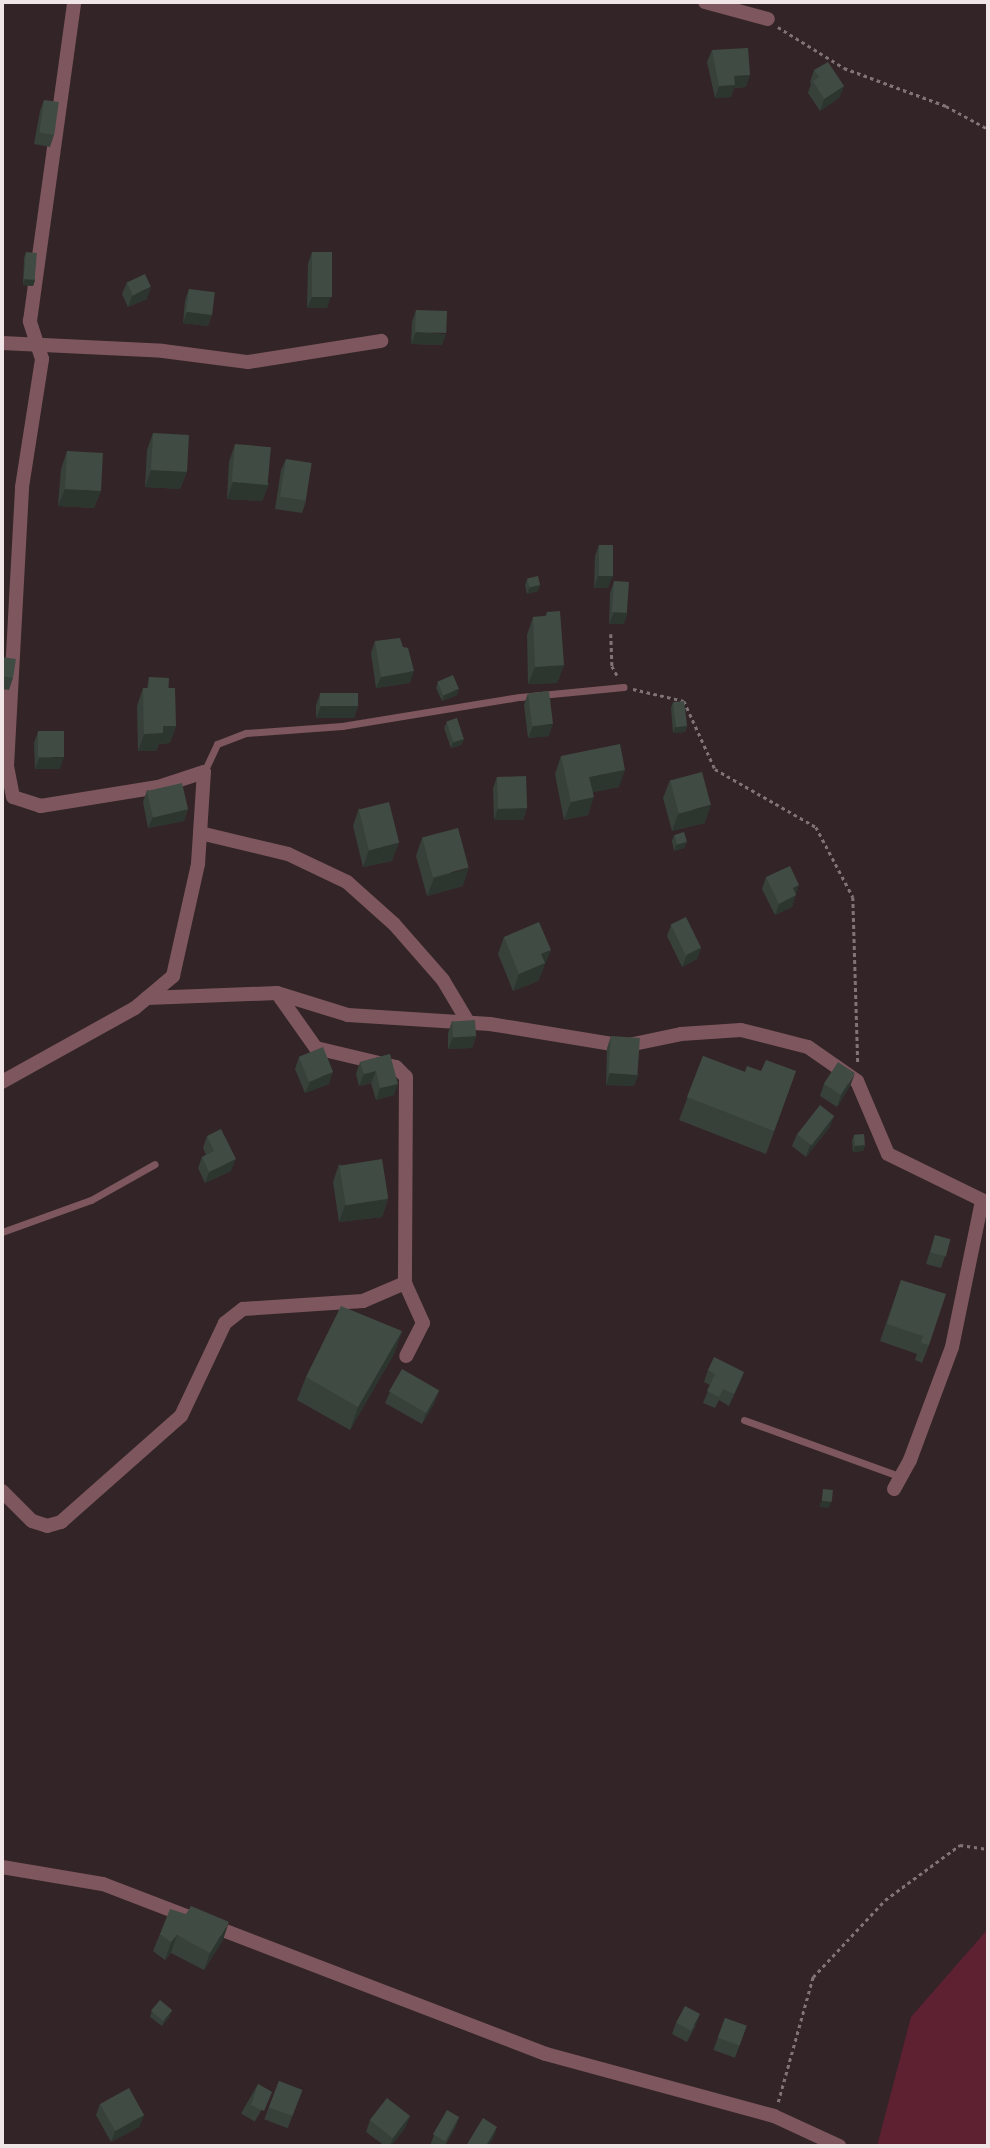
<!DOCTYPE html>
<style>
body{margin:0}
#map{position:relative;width:990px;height:2148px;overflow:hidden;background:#332527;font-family:Barlow,sans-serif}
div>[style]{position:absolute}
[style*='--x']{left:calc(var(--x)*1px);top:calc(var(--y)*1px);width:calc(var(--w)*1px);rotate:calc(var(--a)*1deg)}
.green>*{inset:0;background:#5e2131}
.path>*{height:2.5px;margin-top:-1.25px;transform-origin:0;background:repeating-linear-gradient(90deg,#807476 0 3.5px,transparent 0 7px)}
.service>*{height:7px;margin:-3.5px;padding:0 3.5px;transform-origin:3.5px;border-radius:3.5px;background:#7e575e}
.minor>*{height:14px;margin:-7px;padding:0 7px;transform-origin:7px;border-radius:7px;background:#7e575e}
.wall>*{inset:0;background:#37413a;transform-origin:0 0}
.shaded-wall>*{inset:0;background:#2d352f}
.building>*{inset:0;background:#404c43;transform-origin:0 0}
span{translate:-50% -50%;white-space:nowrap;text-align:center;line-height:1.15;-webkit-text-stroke:5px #332527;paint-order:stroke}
.frame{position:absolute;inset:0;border:4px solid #f0e6e8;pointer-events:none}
</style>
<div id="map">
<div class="green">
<i style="clip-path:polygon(988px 1929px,988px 2146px,877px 2146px,911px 2017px)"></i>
</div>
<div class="path">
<i style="--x:778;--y:27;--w:78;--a:31.8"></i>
<i style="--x:844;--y:68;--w:109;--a:20.4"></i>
<i style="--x:946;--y:106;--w:48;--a:28.7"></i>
<i style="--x:611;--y:634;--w:32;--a:88"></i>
<i style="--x:612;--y:666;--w:13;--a:61"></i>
<i style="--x:633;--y:689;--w:52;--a:13.2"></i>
<i style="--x:684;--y:701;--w:75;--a:65.5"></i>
<i style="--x:715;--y:769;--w:116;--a:29.9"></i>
<i style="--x:816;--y:827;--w:79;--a:62.1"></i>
<i style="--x:853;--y:897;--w:166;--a:88.3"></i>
<i style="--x:778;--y:2102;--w:130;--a:-74.4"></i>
<i style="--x:813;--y:1977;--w:105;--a:-46.9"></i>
<i style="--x:885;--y:1900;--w:93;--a:-36.3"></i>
<i style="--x:960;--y:1845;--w:28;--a:8"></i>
</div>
<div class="service">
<i style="--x:204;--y:772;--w:31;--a:-65"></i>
<i style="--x:217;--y:744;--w:31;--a:-21"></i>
<i style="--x:246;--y:733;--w:96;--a:-4.2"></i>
<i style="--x:342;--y:726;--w:180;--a:-9.3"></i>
<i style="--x:520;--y:697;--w:104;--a:-5.5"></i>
<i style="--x:2;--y:1232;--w:95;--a:-19.8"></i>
<i style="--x:91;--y:1200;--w:73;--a:-29.4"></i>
<i style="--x:744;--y:1420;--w:165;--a:19.9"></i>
</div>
<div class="minor">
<i style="--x:705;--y:2;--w:65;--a:15.1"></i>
<i style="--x:2;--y:343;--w:161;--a:2.8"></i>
<i style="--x:163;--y:351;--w:86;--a:7.4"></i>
<i style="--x:248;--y:362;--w:135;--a:-9"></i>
<i style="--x:200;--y:833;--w:90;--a:13.4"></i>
<i style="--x:288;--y:854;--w:65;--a:25.4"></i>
<i style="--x:347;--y:882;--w:63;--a:41.8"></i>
<i style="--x:394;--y:924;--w:74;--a:48.8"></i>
<i style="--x:443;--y:980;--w:49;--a:59.2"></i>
<i style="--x:277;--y:993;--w:67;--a:54.7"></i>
<i style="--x:316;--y:1048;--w:82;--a:13.4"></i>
<i style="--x:396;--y:1067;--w:14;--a:45"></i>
<i style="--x:406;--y:1077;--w:206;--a:90.3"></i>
<i style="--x:405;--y:1283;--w:44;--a:65.8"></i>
<i style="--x:423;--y:1323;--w:37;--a:117"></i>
<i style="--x:147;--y:998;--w:130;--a:-2.2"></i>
<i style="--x:277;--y:993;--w:74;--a:17.2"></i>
<i style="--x:348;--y:1015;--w:142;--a:3.6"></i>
<i style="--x:490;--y:1024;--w:136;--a:9.3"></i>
<i style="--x:624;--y:1046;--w:58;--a:-11.9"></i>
<i style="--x:681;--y:1034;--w:60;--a:-3.8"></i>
<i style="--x:741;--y:1030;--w:69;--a:14.2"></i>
<i style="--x:808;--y:1047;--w:60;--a:34.8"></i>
<i style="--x:857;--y:1081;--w:79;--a:67"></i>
<i style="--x:888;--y:1154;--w:111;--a:26.1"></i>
<i style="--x:2;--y:1082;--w:152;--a:-29.1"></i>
<i style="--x:135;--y:1008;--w:50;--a:-40.1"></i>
<i style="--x:173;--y:976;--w:115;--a:-77.4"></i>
<i style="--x:198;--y:864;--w:92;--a:-86.3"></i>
<i style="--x:204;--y:772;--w:48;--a:161.9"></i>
<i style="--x:158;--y:787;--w:119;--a:170.8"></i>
<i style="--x:41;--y:806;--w:29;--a:-162"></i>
<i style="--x:13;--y:797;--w:32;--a:-101"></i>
<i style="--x:7;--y:766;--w:279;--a:-86.9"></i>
<i style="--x:22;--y:487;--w:130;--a:-81.1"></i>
<i style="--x:42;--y:359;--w:40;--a:-108"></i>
<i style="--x:30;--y:321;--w:322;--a:-82.1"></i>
<i style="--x:894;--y:1489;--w:33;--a:-61"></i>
<i style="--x:910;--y:1460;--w:121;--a:-69.6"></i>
<i style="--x:952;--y:1347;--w:149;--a:-78.4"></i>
<i style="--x:2;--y:1491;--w:42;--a:45"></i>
<i style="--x:32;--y:1521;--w:16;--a:18"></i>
<i style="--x:47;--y:1526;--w:15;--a:-16"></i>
<i style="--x:61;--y:1522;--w:160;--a:-41.5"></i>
<i style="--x:181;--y:1416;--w:103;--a:-64.7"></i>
<i style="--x:225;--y:1323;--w:23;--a:-38"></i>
<i style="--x:243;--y:1309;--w:120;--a:-3.8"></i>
<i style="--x:363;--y:1301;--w:46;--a:-23.2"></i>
<i style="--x:2;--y:1867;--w:102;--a:9.6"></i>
<i style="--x:103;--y:1884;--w:474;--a:21"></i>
<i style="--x:546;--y:2054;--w:236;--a:15.2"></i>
<i style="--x:774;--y:2116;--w:72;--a:24.8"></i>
</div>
<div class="wall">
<i style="clip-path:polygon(712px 50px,746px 87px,734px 88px,731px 97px,715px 98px,707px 62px)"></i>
<i style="clip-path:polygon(814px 70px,844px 86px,839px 98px,820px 111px,808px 93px,811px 84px,810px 82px)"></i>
<i style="clip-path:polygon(44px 100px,54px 135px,50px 147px,34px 144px,40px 111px)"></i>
<i style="clip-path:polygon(26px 252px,35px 280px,33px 286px,23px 285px,24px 258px)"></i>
<i style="clip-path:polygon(312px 252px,327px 308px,307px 308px,308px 264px)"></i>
<i style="clip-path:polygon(127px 282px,147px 299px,128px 307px,122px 294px)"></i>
<i style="clip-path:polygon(189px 289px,212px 314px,208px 326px,183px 323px,185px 301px)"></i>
<i style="clip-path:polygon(416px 310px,442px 345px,411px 344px,412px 322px)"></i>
<i style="clip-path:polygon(153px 433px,187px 472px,180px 489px,145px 487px,147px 450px)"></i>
<i style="clip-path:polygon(235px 444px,269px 484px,262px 501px,227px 499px,229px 462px)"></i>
<i style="clip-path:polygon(67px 451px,101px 491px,94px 508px,58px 506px,61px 469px)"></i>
<i style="clip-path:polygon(286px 459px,306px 501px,302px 513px,275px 509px,281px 470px)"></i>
<i style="clip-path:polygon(599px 545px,608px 588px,594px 588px,595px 556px)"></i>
<i style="clip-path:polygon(527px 579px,540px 585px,538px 591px,527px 594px,525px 585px)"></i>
<i style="clip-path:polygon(614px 581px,624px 624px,609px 624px,610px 593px)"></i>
<i style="clip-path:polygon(547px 612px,564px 665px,557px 683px,528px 684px,527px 635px,533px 617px,545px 616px)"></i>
<i style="clip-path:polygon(375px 641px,403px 647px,410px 683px,376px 688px,371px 653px)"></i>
<i style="clip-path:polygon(2px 657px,13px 678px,9px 690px,2px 689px)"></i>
<i style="clip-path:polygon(149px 677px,169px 688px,176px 726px,170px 743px,159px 744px,156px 751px,138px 751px,137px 706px,143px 688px,147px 688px)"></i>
<i style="clip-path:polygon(438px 682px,457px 695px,442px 701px,436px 688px)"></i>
<i style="clip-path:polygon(528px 693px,549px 736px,528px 738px,524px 705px)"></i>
<i style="clip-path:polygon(320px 694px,358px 706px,354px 718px,316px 718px,316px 705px)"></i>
<i style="clip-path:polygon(673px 702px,687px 726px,685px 732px,673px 733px,671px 708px)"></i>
<i style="clip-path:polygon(447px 722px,464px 739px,461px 745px,451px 748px,444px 728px)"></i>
<i style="clip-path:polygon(38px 732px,60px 769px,35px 769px,34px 743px)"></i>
<i style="clip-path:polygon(561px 756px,619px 787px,593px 792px,588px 815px,564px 820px,555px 774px)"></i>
<i style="clip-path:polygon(497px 777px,527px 808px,523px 820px,494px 820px,493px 788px)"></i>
<i style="clip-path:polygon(670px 780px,705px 823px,672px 831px,663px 798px)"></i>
<i style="clip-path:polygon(147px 790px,188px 809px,184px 821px,148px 828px,143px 802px)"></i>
<i style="clip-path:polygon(359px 808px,392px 861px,363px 867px,353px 826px)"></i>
<i style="clip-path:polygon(674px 835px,687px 842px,684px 848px,674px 851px,672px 841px)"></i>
<i style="clip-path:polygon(422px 838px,463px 886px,427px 896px,416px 856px)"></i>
<i style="clip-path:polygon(766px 877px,796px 894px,792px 907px,775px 915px,762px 889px)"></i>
<i style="clip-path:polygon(671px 925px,701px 948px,697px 959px,682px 967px,667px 936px)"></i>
<i style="clip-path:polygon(504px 937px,544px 967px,538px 981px,513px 991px,498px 954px)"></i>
<i style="clip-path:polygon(452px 1021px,476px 1036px,472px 1048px,448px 1049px,448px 1033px)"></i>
<i style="clip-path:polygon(611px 1036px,634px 1086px,606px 1085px,607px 1048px)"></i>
<i style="clip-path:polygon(390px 1054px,394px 1095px,376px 1100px,371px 1083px,359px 1086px,356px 1074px,360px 1062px)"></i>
<i style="clip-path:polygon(703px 1056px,745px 1072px,796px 1071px,766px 1154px,679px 1120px)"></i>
<i style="clip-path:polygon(299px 1057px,329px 1084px,305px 1093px,295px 1069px)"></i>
<i style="clip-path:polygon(824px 1084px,851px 1084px,837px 1107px,820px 1096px)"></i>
<i style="clip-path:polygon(834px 1116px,829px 1128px,806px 1157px,792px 1146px,797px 1134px)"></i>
<i style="clip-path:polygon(854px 1135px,865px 1145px,863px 1151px,853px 1152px,852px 1141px)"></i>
<i style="clip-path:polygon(207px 1136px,231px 1171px,205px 1183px,198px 1168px,202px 1157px,206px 1155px,203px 1148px)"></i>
<i style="clip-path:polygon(339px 1164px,388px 1199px,382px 1217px,339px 1222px,333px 1182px)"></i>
<i style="clip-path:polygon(935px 1235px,945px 1256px,941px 1268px,926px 1264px)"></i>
<i style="clip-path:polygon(901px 1280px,929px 1345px,922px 1363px,915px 1360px,917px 1354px,880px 1341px)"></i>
<i style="clip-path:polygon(402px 1331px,394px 1354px,350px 1430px,297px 1400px,306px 1377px)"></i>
<i style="clip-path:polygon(708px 1370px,744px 1372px,729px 1406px,719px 1400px,715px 1408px,703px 1403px,710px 1385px,704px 1382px)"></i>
<i style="clip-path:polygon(390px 1392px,435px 1402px,422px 1424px,385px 1403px)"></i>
<i style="clip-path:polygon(160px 1934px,223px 1940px,204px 1970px,171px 1953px,165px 1960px,153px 1951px)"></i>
<i style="clip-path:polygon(152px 2011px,170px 2016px,162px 2026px,150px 2017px)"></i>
<i style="left:725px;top:2018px;width:23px;height:34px;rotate:20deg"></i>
<i style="clip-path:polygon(676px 2023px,696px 2025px,687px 2042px,672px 2034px)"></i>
<i style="left:279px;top:2081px;width:25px;height:41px;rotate:21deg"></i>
<i style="left:258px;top:2084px;width:16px;height:34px;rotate:30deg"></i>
<i style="clip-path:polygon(100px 2104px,144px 2115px,139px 2127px,111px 2142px,96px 2115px)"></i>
<i style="clip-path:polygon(410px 2116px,405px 2128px,391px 2146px,385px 2146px,366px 2132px,370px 2120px)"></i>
<i style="clip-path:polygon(459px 2117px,455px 2128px,445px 2146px,430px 2146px,434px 2135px)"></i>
</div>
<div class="shaded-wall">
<i style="clip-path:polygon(750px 75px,746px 87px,734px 88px,731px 97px,715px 98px,719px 86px,734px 76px)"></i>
<i style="clip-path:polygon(844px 86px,839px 98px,820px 111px,824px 99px)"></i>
<i style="clip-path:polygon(25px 279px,35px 280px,33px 286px,23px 285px)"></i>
<i style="clip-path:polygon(151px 287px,147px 299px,128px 307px,132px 296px)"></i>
<i style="clip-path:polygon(312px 297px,331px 297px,327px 308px,307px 308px)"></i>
<i style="clip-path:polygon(187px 312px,212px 314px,208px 326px,183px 323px)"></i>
<i style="clip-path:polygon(416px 332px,446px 334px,442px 345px,411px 344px)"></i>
<i style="clip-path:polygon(151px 470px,187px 472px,180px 489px,145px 487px)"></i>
<i style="clip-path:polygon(233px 482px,269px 484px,262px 501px,227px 499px)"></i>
<i style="clip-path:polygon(65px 489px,101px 491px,94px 508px,58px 506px)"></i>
<i style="clip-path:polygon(598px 576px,613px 576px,608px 588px,594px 588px)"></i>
<i style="clip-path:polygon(540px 585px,538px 591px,527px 594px,529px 588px)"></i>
<i style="clip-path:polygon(614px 612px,628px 613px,624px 624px,609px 624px)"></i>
<i style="clip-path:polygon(564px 665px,557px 683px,528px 684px,535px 667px)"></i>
<i style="clip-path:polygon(414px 671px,410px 683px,376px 688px,381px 677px)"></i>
<i style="clip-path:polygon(459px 689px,457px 695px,442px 701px,444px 695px)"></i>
<i style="clip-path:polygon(321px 706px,358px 706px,354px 718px,316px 718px)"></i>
<i style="clip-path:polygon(553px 724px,549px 736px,528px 738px,533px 726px)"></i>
<i style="clip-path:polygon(163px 726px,176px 726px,170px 743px,159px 744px,156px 751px,138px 751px,144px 734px)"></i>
<i style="clip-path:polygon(687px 726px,685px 732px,673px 733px,675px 727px)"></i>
<i style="clip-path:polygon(464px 739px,461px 745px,451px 748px,453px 742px)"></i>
<i style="clip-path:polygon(64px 757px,60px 769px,35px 769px,39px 758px)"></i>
<i style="clip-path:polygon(625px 770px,619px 787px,583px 794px,589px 777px)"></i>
<i style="clip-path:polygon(594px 797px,588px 815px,564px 820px,571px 802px)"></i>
<i style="clip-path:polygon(711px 805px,705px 823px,672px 831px,678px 814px)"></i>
<i style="clip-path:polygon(498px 808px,527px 808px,523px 820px,494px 820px)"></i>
<i style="clip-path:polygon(188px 809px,184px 821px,148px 828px,153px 817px)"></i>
<i style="clip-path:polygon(687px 842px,684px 848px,674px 851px,676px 845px)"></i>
<i style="clip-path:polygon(399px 843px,392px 861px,363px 867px,369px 850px)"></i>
<i style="clip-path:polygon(469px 868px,463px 886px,427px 896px,434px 878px)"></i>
<i style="clip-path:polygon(799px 885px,792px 907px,775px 915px,779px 904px,793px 888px)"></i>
<i style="clip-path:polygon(701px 948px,697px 959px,682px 967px,687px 955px)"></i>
<i style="clip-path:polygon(551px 950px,538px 981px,513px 991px,519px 974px,541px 954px)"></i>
<i style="clip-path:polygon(476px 1036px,472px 1048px,448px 1049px,453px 1037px)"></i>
<i style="clip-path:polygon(376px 1071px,371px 1083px,359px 1086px,364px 1074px)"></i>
<i style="clip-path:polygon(333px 1072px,329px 1084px,305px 1093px,310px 1082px)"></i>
<i style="clip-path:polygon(610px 1073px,639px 1074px,634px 1086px,606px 1085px)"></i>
<i style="clip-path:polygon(855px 1073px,851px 1084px,837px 1107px,841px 1095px)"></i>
<i style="clip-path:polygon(398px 1084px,394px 1095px,376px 1100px,380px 1088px)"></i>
<i style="clip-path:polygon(834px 1116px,829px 1128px,806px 1157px,810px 1145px)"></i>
<i style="clip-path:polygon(865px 1145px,863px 1151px,853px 1152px,855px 1146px)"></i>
<i style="clip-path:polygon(236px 1159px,231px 1171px,205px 1183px,209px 1172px)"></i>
<i style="clip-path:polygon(388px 1199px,382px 1217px,339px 1222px,345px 1205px)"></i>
<i style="clip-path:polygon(402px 1331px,394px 1354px,350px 1430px,358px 1407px)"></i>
<i style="clip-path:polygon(744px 1372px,740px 1383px,729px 1406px,734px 1394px)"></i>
<i style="clip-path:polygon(439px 1390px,435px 1402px,422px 1424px,426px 1413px)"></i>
<i style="clip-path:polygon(821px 1501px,831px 1502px,829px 1508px,819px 1507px)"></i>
<i style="clip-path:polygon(229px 1922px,223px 1940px,204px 1970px,210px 1953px)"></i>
<i style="clip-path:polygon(177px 1935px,171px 1953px,165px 1960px,171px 1942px)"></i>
<i style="clip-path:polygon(172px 2010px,170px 2016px,162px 2026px,164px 2020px)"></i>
<i style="clip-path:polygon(700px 2014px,696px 2025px,687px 2042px,692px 2031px)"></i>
<i style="clip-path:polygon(144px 2115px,139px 2127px,111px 2142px,115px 2131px)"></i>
<i style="clip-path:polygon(410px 2116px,405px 2128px,391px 2146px,390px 2146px,393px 2138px)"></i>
<i style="clip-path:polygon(459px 2117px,455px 2128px,445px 2146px,444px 2146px)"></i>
<i style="clip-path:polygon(497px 2127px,493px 2139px,488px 2146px,486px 2146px)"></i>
</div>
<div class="building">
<i style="clip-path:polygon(748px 48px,750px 75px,734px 76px,735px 85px,719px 86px,712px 50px)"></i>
<i style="clip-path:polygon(828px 62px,844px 86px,824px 99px,813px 81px,819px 77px,814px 70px)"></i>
<i style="left:44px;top:100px;width:15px;height:33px;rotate:8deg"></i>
<i style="left:26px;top:252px;width:11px;height:27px;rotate:5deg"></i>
<i style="left:312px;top:252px;width:20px;height:45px"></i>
<i style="left:145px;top:274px;width:14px;height:20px;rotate:65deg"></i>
<i style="left:189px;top:289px;width:26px;height:23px;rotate:7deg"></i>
<i style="left:416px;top:310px;width:31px;height:22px;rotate:2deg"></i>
<i style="left:153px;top:433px;width:36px;height:37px;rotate:3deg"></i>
<i style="left:235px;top:444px;width:36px;height:38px;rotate:5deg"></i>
<i style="left:67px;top:451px;width:36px;height:38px;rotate:3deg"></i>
<i style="left:286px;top:459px;width:26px;height:38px;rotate:9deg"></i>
<i style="left:599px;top:545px;width:14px;height:31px"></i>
<i style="left:538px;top:576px;width:9px;height:11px;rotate:77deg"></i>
<i style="left:614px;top:581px;width:15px;height:31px;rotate:4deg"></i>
<i style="clip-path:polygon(560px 611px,564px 665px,535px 667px,533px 617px,547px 616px,547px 612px)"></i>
<i style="clip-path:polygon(400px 638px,403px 647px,408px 648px,414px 671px,381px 677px,375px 641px)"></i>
<i style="clip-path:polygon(2px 657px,16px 659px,13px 678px,2px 676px)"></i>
<i style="left:453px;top:675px;width:15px;height:17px;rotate:67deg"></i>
<i style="left:149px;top:677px;width:20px;height:11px;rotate:3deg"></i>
<i style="clip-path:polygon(143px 688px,175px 688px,176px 726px,163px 726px,163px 733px,144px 734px)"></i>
<i style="left:549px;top:691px;width:33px;height:21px;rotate:83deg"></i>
<i style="left:358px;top:693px;width:13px;height:38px;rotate:90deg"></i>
<i style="left:684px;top:701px;width:25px;height:11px;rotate:83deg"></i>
<i style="left:457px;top:718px;width:22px;height:11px;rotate:72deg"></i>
<i style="left:64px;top:731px;width:26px;height:26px;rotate:90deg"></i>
<i style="clip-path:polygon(620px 744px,625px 770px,589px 777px,594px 797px,571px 802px,561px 756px)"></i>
<i style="left:702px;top:772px;width:34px;height:33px;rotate:75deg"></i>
<i style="left:526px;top:776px;width:32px;height:29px;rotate:88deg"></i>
<i style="left:182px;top:783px;width:27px;height:36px;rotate:77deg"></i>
<i style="left:389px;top:802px;width:42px;height:31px;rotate:76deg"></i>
<i style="left:458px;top:828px;width:41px;height:37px;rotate:75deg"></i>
<i style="left:684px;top:832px;width:10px;height:10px;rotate:73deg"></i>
<i style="clip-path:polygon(790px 866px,799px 885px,793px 888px,796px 895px,779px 904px,766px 877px)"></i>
<i style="left:686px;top:917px;width:34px;height:17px;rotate:64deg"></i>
<i style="clip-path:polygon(539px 922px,551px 950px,541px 954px,545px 963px,519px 974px,504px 937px)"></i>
<i style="left:475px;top:1020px;width:16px;height:23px;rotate:86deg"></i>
<i style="left:611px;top:1036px;width:29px;height:37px;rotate:4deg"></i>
<i style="left:323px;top:1047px;width:27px;height:26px;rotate:68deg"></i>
<i style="clip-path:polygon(390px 1054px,398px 1084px,380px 1088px,376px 1071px,364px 1074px,360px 1062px)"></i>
<i style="clip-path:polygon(703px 1056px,745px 1072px,747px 1066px,761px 1071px,766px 1060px,796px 1071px,774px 1131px,687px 1097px)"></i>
<i style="left:838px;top:1062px;width:20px;height:26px;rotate:33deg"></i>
<i style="left:820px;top:1105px;width:18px;height:37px;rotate:38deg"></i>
<i style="clip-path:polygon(221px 1129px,236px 1159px,209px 1172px,202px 1157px,214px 1151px,207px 1136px)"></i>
<i style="left:864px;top:1134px;width:11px;height:10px;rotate:85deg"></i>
<i style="left:382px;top:1159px;width:40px;height:43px;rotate:81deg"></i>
<i style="left:935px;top:1235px;width:16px;height:18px;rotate:15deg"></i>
<i style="clip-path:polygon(901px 1280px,946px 1294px,929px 1345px,921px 1343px,923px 1336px,887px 1324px)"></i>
<i style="clip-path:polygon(341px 1306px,402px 1331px,358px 1407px,306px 1377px)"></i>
<i style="clip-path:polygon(714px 1357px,744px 1372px,734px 1394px,723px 1389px,719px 1397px,707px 1391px,715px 1374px,708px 1370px)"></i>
<i style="left:402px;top:1369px;width:43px;height:26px;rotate:30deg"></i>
<i style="left:823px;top:1489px;width:10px;height:12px;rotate:6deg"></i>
<i style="clip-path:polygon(191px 1906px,229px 1922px,210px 1953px,177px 1935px,171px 1942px,160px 1934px,170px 1909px,186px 1914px)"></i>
<i style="left:160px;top:2000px;width:16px;height:14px;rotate:40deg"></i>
<i style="left:685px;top:2006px;width:17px;height:19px;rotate:28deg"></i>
<i style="left:725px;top:2018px;width:23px;height:21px;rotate:20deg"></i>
<i style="left:279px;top:2081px;width:25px;height:28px;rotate:21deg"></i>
<i style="clip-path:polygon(258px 2084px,272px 2092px,264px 2111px,251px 2105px)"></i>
<i style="left:129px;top:2088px;width:31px;height:33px;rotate:61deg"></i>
<i style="left:387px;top:2098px;width:29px;height:28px;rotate:38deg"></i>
<i style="left:447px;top:2110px;width:14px;height:28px;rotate:30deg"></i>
<i style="clip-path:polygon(483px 2118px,497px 2127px,486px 2146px,466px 2146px)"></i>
</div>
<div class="frame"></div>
</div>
